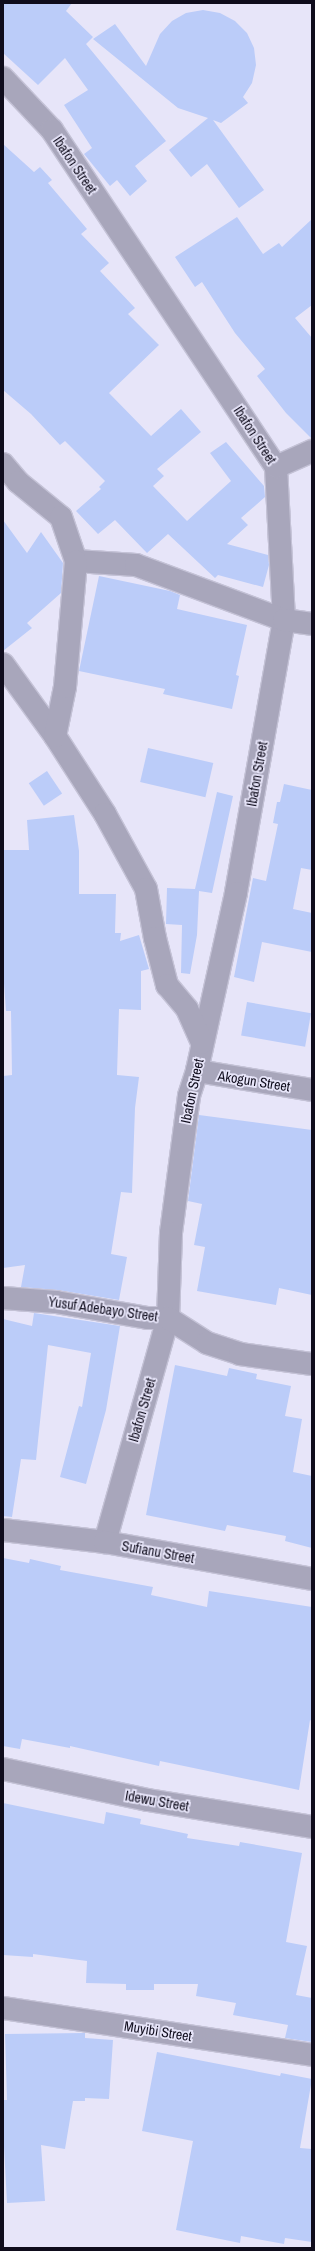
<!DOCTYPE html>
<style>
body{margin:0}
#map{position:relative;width:315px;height:2251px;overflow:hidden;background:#e7e5f9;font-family:"Archivo Narrow",sans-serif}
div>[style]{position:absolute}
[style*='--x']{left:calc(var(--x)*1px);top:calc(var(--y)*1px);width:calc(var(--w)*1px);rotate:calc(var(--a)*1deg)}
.building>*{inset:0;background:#bbccf9;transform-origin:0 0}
.roads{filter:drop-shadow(1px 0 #c4c2d6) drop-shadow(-1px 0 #c4c2d6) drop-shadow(0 1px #c4c2d6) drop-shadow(0 -1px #c4c2d6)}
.minor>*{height:22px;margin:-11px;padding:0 11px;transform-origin:11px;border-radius:11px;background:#a8a6bb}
span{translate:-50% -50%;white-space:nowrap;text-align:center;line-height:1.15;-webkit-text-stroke:3.5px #e7e5f9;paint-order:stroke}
.street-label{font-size:14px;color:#0f0c1c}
.frame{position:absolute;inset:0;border:4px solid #0f0c1c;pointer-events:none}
</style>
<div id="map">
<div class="building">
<i style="clip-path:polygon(3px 3px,72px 3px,66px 11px,93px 37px,86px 44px,166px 141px,135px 166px,147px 181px,130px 196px,117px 180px,110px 186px,84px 154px,92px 148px,64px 105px,88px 90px,65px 58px,38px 85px,3px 53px)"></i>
<i style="clip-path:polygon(203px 10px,220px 13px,235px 21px,247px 33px,254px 48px,256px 65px,252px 83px,243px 97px,248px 103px,221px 123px,213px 120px,264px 190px,239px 208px,207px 164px,191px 177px,169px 150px,208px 118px,178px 108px,93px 39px,115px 24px,146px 66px,160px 34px,172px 21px,186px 13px)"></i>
<i style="clip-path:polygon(3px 144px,34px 172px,40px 167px,52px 180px,48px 183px,87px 229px,81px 234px,109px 263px,100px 271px,135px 308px,128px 314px,159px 345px,109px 393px,151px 436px,181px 409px,201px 432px,157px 469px,164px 476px,153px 486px,187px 521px,231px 481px,210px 453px,226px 442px,264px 486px,265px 497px,241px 518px,248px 525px,227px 544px,268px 555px,269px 565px,263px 587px,218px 575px,215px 578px,168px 534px,147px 553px,115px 520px,98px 534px,76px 511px,101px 489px,99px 487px,105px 481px,65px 441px,60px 445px,31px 414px,3px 390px)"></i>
<i style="clip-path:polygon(237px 217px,263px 254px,279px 243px,282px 247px,312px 219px,312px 305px,295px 318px,312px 338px,312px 439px,286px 413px,257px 376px,265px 369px,235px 333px,202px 282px,195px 287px,175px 257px)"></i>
<i style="clip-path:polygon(3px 520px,27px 553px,41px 532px,63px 563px,61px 593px,27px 623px,32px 628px,3px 651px)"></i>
<i style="clip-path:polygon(99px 576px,170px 591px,180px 595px,177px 609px,247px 625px,236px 675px,239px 676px,232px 709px,163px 694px,165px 689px,79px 671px)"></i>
<i style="left:148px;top:748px;width:67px;height:35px;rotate:13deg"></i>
<i style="left:47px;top:771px;width:27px;height:22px;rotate:56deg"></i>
<i style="clip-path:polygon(284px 784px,312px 790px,312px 870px,301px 868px,293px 909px,312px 913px,312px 952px,262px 942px,254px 982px,234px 977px,253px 878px,266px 881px,278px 824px,273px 823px,277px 802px,280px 802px)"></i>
<i style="clip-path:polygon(217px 792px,233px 796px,212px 893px,199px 891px,197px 935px,190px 974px,181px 973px,182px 925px,166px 924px,167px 888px,195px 889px)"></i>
<i style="clip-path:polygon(74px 815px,79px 851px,79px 894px,116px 894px,115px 933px,121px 933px,120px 941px,139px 935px,149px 969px,141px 971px,141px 1010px,119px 1009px,117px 1075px,139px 1077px,135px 1108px,132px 1193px,121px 1192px,111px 1254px,127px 1257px,119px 1300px,58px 1290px,21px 1287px,25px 1265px,3px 1268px,3px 1076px,12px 1075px,11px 1011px,6px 1011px,3px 970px,3px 850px,29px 850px,27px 820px)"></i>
<i style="left:247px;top:1002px;width:65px;height:34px;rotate:10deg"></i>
<i style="clip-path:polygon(199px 1115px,312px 1130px,312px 1295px,279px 1288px,276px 1305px,197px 1291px,205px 1247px,194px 1245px,202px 1204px,188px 1201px)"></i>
<i style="clip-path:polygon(34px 1313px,120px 1326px,106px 1410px,86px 1484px,60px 1477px,79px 1406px,82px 1407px,91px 1353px,48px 1345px,36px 1460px,21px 1459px,12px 1517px,3px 1516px,3px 1319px,32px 1326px)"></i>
<i style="clip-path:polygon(175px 1365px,227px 1376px,229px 1368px,257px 1374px,256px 1379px,291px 1386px,285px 1416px,302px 1419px,293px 1472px,312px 1476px,312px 1548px,285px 1541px,286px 1536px,227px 1525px,225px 1531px,146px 1515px)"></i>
<i style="clip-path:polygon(3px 1558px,29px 1563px,30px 1559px,61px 1566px,60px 1570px,153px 1587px,151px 1595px,207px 1607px,209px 1591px,312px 1607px,312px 1721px,310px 1720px,299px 1790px,160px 1761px,159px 1766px,70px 1746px,70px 1748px,22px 1739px,20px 1749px,3px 1746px)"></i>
<i style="clip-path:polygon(3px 1803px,104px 1824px,106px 1812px,141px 1819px,140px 1824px,188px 1834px,187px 1838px,239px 1846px,240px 1842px,302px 1853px,286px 1942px,307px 1946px,296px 1995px,312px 1998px,312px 2042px,285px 2038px,288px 2025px,233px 2015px,236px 2003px,196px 1996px,198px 1984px,154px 1984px,154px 1990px,126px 1990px,126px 1984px,86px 1983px,87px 1961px,33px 1954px,33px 1957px,3px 1955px)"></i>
<i style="clip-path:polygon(85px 2033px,85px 2038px,113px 2040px,109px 2099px,85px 2098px,85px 2101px,73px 2101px,65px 2149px,41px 2145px,45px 2201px,7px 2203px,3px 2128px,3px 2100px,7px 2100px,5px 2034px)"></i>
<i style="clip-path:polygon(157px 2052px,280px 2076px,281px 2073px,312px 2079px,300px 2148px,312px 2149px,312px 2242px,285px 2238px,284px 2244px,241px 2236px,240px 2243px,176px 2230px,193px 2141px,142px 2131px)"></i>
</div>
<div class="roads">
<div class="minor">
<i style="--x:3;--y:78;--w:71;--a:46.7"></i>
<i style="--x:52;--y:130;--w:405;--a:56.4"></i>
<i style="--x:276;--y:467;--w:153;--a:87"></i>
<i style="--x:284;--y:620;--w:277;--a:100"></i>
<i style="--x:236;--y:893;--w:182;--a:102.4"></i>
<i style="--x:197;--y:1071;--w:26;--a:108"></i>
<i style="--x:189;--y:1096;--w:138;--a:97.5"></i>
<i style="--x:171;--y:1233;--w:85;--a:92"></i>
<i style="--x:168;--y:1318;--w:233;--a:105.7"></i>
<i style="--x:3;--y:464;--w:23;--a:50"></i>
<i style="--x:18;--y:482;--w:55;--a:39.1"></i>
<i style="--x:61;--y:517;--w:46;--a:71.2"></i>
<i style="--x:76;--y:561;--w:60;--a:3.8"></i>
<i style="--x:136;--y:565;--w:158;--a:20.4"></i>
<i style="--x:284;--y:620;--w:28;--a:8"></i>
<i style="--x:276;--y:467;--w:39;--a:-24"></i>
<i style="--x:3;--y:664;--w:89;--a:54.2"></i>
<i style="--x:55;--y:736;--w:93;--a:57.3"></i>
<i style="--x:105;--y:814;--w:85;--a:61.3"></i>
<i style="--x:146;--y:889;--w:50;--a:79.6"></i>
<i style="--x:155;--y:938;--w:49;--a:75.7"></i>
<i style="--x:167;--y:985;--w:31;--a:50"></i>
<i style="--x:187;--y:1009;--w:37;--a:66"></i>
<i style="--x:55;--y:736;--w:50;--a:-78.5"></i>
<i style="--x:65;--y:687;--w:126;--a:-85"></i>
<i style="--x:197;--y:1071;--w:117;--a:9.4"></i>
<i style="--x:3;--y:1298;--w:53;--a:4.3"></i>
<i style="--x:56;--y:1302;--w:93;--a:9.9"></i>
<i style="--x:148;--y:1318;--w:20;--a:0"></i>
<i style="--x:168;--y:1318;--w:46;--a:32.7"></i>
<i style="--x:207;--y:1343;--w:35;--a:18"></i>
<i style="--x:240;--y:1354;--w:73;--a:7.9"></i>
<i style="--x:3;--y:1530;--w:103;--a:6.7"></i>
<i style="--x:105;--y:1542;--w:210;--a:10.1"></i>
<i style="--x:3;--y:1769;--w:148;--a:12.1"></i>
<i style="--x:148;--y:1800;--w:166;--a:9.3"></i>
<i style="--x:3;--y:2008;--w:313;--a:8.6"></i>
</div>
</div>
<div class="street-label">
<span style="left:75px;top:165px;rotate:56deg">Ibafon Street</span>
<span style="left:255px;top:435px;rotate:57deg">Ibafon Street</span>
<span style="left:257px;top:774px;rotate:-80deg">Ibafon Street</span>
<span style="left:254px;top:1081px;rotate:9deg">Akogun Street</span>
<span style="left:192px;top:1091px;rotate:-78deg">Ibafon Street</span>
<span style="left:103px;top:1309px;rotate:8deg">Yusuf Adebayo Street</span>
<span style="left:142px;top:1410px;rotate:-74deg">Ibafon Street</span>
<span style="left:158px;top:1552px;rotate:10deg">Sufianu Street</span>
<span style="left:157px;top:1801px;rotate:10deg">Idewu Street</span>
<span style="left:158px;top:2031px;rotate:9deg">Muyibi Street</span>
</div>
<div class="frame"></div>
</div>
